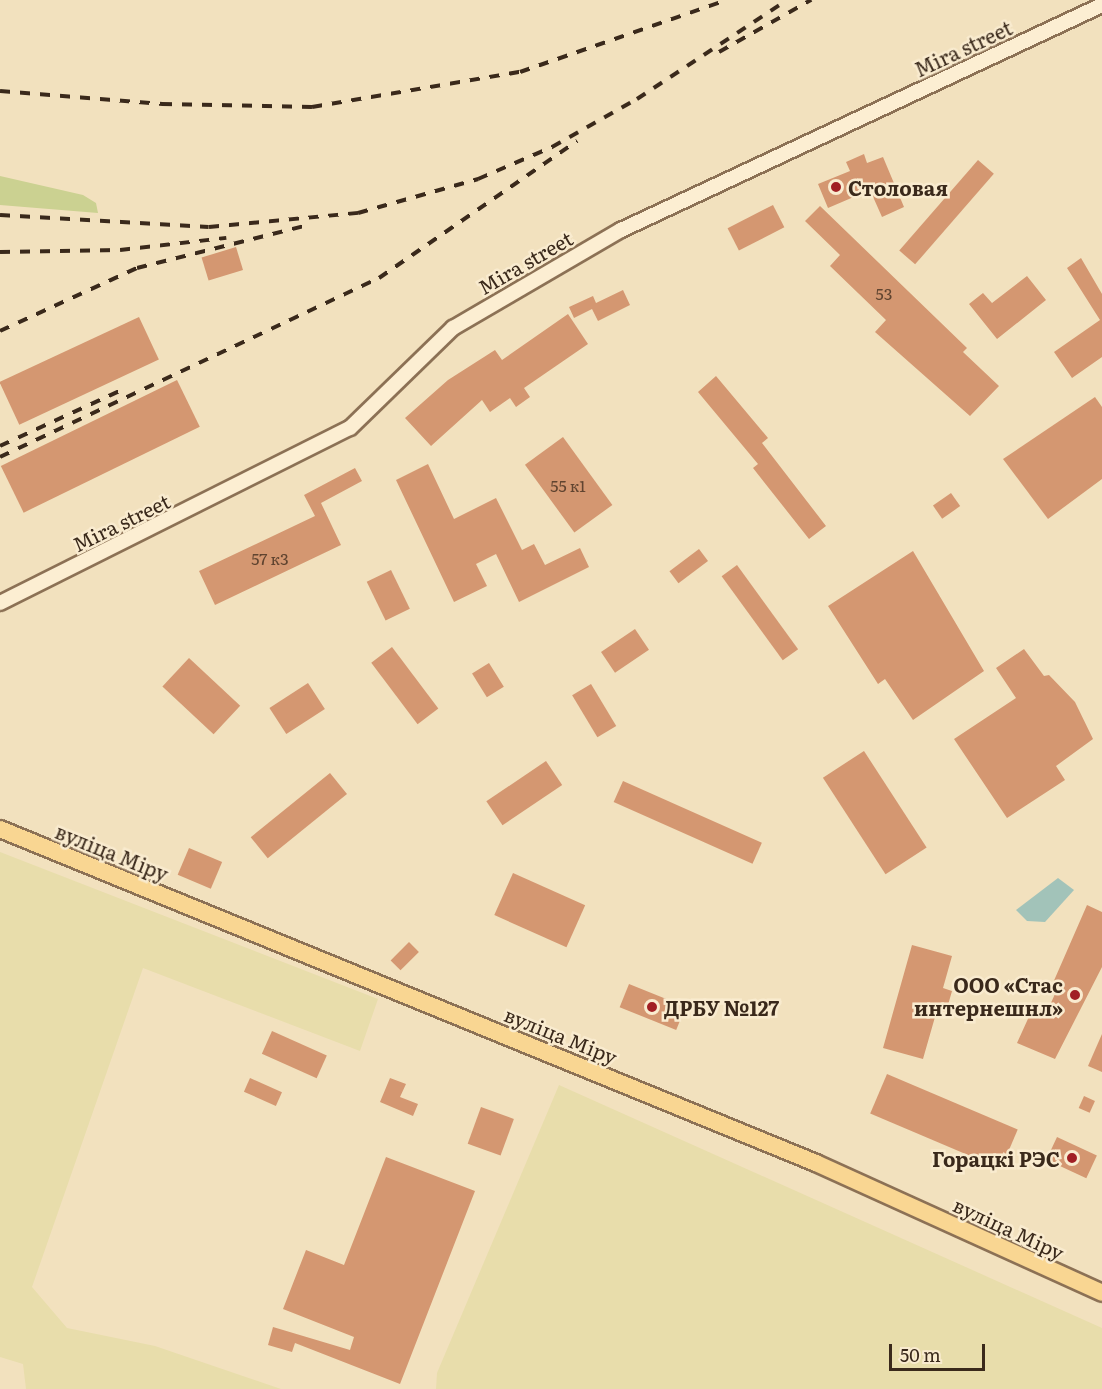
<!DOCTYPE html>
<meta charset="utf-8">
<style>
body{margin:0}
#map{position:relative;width:1102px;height:1389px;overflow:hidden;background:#f2e1be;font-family:Literata,serif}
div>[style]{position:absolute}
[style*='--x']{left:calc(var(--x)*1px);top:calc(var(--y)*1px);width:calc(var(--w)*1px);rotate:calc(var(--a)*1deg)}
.farmland>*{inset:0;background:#e8ddab}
.green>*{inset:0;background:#cbd191}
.water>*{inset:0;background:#a2c3b9}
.building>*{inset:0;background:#d49771;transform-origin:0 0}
.roads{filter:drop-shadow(2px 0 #8c7155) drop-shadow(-2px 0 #8c7155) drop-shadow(0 2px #8c7155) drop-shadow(0 -2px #8c7155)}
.minor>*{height:14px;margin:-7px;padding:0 7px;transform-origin:7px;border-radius:7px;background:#fceed2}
.major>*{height:16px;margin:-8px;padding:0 8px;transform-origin:8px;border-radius:8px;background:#f9d692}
.rail>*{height:4px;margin-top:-2px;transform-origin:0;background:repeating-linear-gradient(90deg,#3a291b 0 10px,transparent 0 20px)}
.dots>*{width:16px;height:16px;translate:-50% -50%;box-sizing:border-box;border:3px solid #f9ebcf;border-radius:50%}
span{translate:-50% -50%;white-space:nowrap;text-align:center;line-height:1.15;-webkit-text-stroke:5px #f9ebcf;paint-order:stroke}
.number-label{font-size:16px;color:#604430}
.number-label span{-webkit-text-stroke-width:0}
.street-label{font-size:20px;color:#3a291b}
.poi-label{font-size:20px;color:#3a291b;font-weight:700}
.left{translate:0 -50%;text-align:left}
.right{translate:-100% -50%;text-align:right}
.scale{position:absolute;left:889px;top:1344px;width:96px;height:27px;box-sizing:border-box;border:3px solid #3a291b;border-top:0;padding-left:8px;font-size:18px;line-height:21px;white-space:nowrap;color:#3a291b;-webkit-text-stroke:4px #f9ebcf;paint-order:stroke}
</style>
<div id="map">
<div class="farmland">
<i style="clip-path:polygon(0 852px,378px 999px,360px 1051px,143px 968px,32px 1287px,67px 1328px,155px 1346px,281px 1389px,26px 1389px,23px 1364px,0 1357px)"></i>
<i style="clip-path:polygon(559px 1085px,1102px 1328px,1102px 1389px,436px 1389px,437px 1373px)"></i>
</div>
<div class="green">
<i style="clip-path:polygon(0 176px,83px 195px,96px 203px,98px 213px,0 205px)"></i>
</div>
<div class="water">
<i style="clip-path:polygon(1058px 878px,1074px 890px,1045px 922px,1027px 921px,1016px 910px)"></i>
</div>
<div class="building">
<i style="clip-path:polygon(864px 154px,867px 163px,883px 157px,904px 207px,882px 217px,870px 190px,828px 208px,818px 184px,850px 171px,846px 162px)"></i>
<i style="left:978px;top:160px;width:21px;height:120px;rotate:41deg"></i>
<i style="left:773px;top:205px;width:25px;height:51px;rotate:63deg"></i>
<i style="clip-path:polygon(820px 206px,967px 348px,963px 352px,999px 386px,970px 416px,875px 332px,886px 320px,830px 266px,840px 255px,805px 221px)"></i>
<i style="left:236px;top:247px;width:24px;height:36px;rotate:73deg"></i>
<i style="clip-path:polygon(1081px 258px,1102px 294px,1102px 357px,1072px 378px,1054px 352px,1100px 320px,1067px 268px)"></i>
<i style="clip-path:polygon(1027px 276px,1046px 300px,997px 339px,969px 304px,983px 293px,992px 303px)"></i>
<i style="clip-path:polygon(623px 290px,630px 305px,598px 321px,592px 309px,574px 318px,569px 307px,593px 296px,596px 303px)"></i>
<i style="clip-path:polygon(568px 314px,588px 344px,524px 388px,530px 397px,516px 407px,510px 398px,490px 412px,482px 400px,431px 446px,405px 418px,448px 380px,495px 350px,502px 360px)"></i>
<i style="left:139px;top:317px;width:47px;height:154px;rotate:65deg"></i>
<i style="clip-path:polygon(716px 376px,768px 438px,762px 443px,826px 526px,809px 539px,753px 468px,758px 464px,698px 392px)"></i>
<i style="left:177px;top:380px;width:52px;height:196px;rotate:64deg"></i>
<i style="clip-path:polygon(1095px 397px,1102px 407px,1102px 479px,1048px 519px,1003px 459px)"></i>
<i style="left:563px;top:437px;width:84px;height:47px;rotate:54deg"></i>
<i style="clip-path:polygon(428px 464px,454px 519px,496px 498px,522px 550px,534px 544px,545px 565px,580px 548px,589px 567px,519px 602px,496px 554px,476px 564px,487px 586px,454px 602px,396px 480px)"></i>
<i style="clip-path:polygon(355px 468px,362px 481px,321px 503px,341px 545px,215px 605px,199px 571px,315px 516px,304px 495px)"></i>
<i style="left:951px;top:493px;width:16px;height:22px;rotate:55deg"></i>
<i style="left:699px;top:549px;width:15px;height:37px;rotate:53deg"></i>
<i style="clip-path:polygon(913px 551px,984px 671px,913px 720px,885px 679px,878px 684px,828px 606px)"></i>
<i style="left:737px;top:565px;width:104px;height:19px;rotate:54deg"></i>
<i style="left:391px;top:570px;width:43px;height:27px;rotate:64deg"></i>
<i style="left:635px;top:629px;width:25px;height:41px;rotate:56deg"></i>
<i style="left:392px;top:647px;width:77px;height:26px;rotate:53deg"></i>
<i style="clip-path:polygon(1024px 649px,1044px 676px,1049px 675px,1075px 702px,1093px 739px,1056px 766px,1065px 780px,1007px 818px,954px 739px,1016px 698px,996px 668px)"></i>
<i style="left:189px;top:658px;width:70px;height:39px;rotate:43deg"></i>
<i style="left:489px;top:663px;width:28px;height:20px;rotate:58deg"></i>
<i style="left:308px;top:683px;width:31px;height:46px;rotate:57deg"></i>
<i style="left:591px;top:684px;width:49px;height:22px;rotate:59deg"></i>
<i style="left:864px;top:751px;width:115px;height:49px;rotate:57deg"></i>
<i style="left:546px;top:761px;width:29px;height:72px;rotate:56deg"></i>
<i style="left:330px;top:773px;width:27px;height:102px;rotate:51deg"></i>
<i style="left:623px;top:781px;width:152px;height:23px;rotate:24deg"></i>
<i style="left:189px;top:848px;width:36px;height:29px;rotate:23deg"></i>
<i style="left:513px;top:873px;width:79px;height:46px;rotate:24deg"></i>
<i style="clip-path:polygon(1087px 905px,1102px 912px,1102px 967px,1055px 1059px,1017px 1043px,1032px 1010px,1045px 1016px,1055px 994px,1049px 992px)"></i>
<i style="left:409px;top:942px;width:14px;height:26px;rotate:45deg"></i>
<i style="clip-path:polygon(912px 945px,952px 956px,943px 988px,952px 991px,946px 1012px,937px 1010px,923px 1059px,883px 1048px)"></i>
<i style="left:629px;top:984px;width:61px;height:25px;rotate:22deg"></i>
<i style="left:272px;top:1031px;width:60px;height:25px;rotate:24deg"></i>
<i style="clip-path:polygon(1102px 1034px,1102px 1072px,1088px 1066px)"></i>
<i style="left:887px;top:1074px;width:142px;height:43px;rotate:23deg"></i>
<i style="left:250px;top:1078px;width:35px;height:15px;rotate:24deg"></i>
<i style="clip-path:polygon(390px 1078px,406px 1084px,400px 1097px,418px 1104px,413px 1116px,380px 1102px)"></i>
<i style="left:1084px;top:1096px;width:12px;height:13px;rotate:24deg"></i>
<i style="left:481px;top:1107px;width:35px;height:39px;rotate:20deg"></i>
<i style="left:1057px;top:1137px;width:44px;height:25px;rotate:25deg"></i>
<i style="clip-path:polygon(386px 1157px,475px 1191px,400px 1384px,295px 1343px,292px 1352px,268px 1345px,273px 1327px,350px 1350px,354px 1337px,283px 1309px,306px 1250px,344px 1265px)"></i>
</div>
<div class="roads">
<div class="minor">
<i style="--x:0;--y:603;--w:391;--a:-26.6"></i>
<i style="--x:350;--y:428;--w:144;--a:-44.2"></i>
<i style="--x:453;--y:328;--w:194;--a:-30.3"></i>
<i style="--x:621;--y:230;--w:531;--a:-25.07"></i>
</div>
<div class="major">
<i style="--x:0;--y:829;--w:882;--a:22.26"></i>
<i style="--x:816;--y:1163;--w:314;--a:24.4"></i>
</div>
</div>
<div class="rail">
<i style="--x:719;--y:52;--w:106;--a:-29.5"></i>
<i style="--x:0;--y:91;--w:163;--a:4.6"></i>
<i style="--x:162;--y:104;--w:150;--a:1.1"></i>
<i style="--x:312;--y:107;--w:211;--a:-9.6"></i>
<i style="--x:520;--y:72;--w:219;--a:-19.2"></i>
<i style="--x:0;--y:215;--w:209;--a:3.3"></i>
<i style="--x:209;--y:227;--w:150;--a:-5.4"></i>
<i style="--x:358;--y:213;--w:125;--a:-15.8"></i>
<i style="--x:478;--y:179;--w:81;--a:-23.4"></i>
<i style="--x:552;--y:147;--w:98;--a:-29.5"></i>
<i style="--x:637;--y:99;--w:180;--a:-33.4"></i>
<i style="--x:0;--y:252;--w:120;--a:-1"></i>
<i style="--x:120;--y:250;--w:107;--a:-6.5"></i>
<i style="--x:0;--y:331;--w:151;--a:-24.7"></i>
<i style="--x:137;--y:268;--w:176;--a:-14.1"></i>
<i style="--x:0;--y:446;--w:139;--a:-24.7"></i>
<i style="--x:0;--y:457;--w:419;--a:-25.3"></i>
<i style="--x:379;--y:278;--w:241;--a:-34.7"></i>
</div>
<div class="dots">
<i style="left:836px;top:187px;background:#a11f24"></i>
<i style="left:1075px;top:995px;background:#a11f24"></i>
<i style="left:652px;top:1007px;background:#a11f24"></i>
<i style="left:1072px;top:1158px;background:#a11f24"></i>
</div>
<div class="number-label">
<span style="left:884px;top:293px">53</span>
<span style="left:568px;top:485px">55 к1</span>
<span style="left:270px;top:558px">57 к3</span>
</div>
<div class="street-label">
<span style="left:963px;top:48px;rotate:-25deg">Mira street</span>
<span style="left:525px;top:262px;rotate:-30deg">Mira street</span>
<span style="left:121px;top:522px;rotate:-26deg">Mira street</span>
<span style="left:112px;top:852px;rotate:22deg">вуліца Міру</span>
<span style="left:561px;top:1035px;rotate:22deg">вуліца Міру</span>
<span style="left:1009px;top:1228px;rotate:25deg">вуліца Міру</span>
</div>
<div class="poi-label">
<span class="left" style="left:848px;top:187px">Столовая</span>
<span class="right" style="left:1063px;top:996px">ООО «Стас<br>интернешнл»</span>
<span class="left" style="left:664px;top:1007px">ДРБУ №127</span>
<span class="right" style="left:1060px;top:1158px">Горацкі РЭС</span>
</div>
<div class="scale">50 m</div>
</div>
